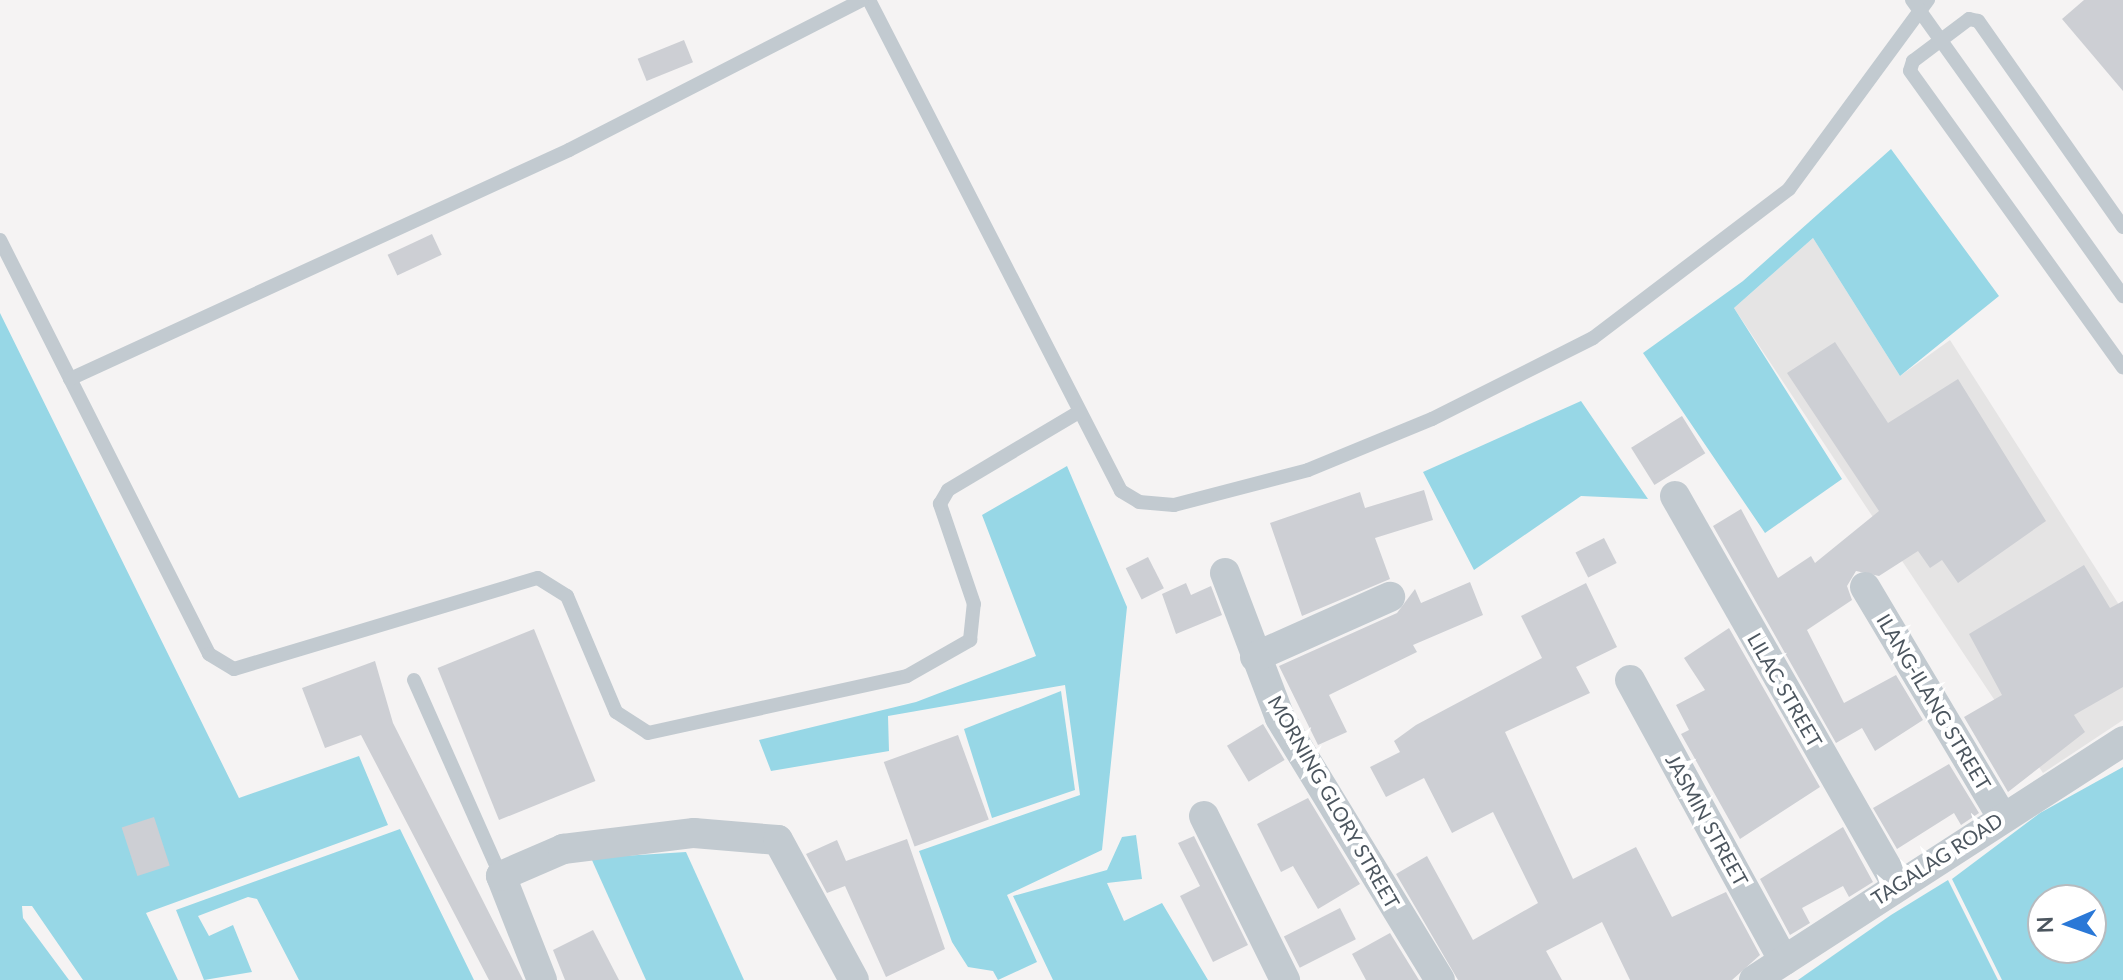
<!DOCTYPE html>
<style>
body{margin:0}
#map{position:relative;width:2123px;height:980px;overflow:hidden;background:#f5f3f3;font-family:Lato,sans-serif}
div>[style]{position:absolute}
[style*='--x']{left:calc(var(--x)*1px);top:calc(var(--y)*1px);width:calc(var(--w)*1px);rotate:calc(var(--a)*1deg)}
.education>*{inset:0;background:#e5e4e4}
.water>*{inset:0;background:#97d7e6}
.building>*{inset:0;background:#cdcfd4;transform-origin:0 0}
.service>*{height:14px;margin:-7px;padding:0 7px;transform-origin:7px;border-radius:7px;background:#c2cad0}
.minor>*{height:30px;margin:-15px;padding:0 15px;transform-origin:15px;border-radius:15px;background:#c2cad0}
span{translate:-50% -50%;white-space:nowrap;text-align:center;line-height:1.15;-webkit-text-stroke:8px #fff;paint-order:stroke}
.street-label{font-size:20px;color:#4c565f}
.north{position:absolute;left:2027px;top:884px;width:80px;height:80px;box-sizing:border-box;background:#fff;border:2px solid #b7bbbf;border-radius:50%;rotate:268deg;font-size:22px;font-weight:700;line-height:32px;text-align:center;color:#4c565f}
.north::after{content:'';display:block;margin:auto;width:28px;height:36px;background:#2a78d7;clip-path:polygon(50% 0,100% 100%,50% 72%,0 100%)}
</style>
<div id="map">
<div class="education">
<i style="clip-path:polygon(1813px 238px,1900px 376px,1950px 340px,2123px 611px,2123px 720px,2043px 773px,1734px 308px)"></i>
</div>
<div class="water">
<i style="clip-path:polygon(1891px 149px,1999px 296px,1900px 376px,1813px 238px,1734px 308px,1842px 479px,1765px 533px,1643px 353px,1743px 281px)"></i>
<i style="clip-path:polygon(0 313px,239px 798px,359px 756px,388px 825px,146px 913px,178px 980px,83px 980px,32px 906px,22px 906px,23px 918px,69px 980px,0 980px)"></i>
<i style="clip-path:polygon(1581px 401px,1648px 499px,1581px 496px,1474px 570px,1423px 472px)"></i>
<i style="clip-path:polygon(1067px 466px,1127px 607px,1102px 850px,1007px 895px,1037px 962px,998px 980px,993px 971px,968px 967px,952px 942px,919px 851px,1080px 795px,1065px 685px,888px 716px,889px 751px,771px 771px,759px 740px,916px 702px,1036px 656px,982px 515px)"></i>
<i style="clip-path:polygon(1061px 691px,1075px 790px,992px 818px,964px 729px)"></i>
<i style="clip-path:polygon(evenodd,2123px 767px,2123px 980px,2002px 980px,1952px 879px,2040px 813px,2123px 767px,2043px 900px,2091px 900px,2091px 948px,2043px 948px,2043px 900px)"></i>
<i style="clip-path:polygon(400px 829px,474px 980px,299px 980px,257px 899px,248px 897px,198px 916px,209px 936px,233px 925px,252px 972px,204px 980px,176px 910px)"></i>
<i style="clip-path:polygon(1136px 835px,1142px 879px,1107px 883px,1124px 921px,1162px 903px,1208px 980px,1053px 980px,1013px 896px,1107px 870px,1122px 837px)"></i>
<i style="clip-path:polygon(686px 852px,744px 980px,646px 980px,591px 858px)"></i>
<i style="clip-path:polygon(1948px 880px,1998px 980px,1798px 980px,1891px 915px)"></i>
</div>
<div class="building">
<i style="clip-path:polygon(2084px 0,2123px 0,2123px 91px,2062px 19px)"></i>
<i style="left:684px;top:40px;width:24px;height:50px;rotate:68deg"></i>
<i style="left:432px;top:234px;width:23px;height:49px;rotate:65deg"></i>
<i style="clip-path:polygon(1835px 342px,1888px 423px,1958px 379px,2046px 521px,1958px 583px,1942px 560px,1930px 568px,1918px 551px,1879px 576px,1856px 571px,1847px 586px,1852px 600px,1807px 630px,1844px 703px,1896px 675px,1923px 720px,1875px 751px,1862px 728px,1836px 743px,1713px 526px,1741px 509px,1778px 578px,1811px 556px,1815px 563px,1879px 511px,1787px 373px)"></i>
<i style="left:1682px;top:416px;width:44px;height:60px;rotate:58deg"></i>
<i style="clip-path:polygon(1424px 490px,1433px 520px,1375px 538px,1390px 579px,1302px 616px,1270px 523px,1360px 492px,1365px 508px)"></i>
<i style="left:1604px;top:538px;width:28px;height:32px;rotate:63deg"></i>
<i style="left:1148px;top:557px;width:35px;height:25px;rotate:63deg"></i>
<i style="clip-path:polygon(2084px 565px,2110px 608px,2123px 601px,2123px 687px,2074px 715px,2085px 732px,2008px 792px,1964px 717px,2002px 695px,1969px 634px)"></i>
<i style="clip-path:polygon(1470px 582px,1483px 615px,1413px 645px,1417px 652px,1329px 695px,1347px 732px,1318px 745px,1279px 666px,1397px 613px,1415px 589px,1421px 603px)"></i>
<i style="clip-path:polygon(1186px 583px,1191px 595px,1211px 586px,1222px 615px,1176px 634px,1162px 594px)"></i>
<i style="clip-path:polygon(1586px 583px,1617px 647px,1576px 667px,1590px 693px,1505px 732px,1573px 879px,1636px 847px,1672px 917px,1726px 892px,1760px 955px,1732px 980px,1630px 980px,1602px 922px,1546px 951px,1562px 980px,1458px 980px,1396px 874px,1427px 856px,1473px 940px,1538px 903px,1493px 812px,1452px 833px,1424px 778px,1386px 797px,1370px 767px,1400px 752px,1394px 741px,1416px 725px,1542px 658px,1521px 616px)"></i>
<i style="clip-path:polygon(1729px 628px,1820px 787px,1740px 839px,1681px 734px,1689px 730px,1676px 705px,1705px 690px,1684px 658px)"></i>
<i style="left:534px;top:629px;width:164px;height:104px;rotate:68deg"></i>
<i style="clip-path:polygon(375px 661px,393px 723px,523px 980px,489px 980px,361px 735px,325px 748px,302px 688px)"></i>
<i style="left:1263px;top:724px;width:42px;height:42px;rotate:59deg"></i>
<i style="left:958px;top:735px;width:90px;height:79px;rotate:70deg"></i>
<i style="clip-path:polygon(1949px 764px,1979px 813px,1961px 825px,1954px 813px,1897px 849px,1873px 808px)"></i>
<i style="clip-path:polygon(1308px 798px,1360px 884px,1318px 909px,1293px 866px,1281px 872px,1257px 824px)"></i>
<i style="left:154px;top:817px;width:51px;height:34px;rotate:72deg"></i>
<i style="clip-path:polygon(1843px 827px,1873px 882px,1849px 897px,1843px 886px,1802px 908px,1810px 923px,1790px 935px,1760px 879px)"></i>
<i style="clip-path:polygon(1194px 836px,1248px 945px,1213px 962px,1180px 896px,1200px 886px,1178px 843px)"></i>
<i style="clip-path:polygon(907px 839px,945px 949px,886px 977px,845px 886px,827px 893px,806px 854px,837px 840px,846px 861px)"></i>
<i style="left:1340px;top:908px;width:35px;height:63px;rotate:63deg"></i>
<i style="clip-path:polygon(593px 930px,619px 980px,565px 980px,553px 950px)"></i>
<i style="clip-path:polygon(1390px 933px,1419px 980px,1366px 980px,1352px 954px)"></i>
</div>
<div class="service">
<i style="--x:869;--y:0;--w:552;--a:62.83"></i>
<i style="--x:1121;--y:491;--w:21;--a:31"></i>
<i style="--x:1139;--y:502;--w:35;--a:5"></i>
<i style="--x:1174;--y:505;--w:138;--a:-14.6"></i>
<i style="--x:1308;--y:470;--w:134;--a:-22.4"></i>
<i style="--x:1432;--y:419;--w:180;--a:-26.7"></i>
<i style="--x:1593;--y:338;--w:246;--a:-37.2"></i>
<i style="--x:1789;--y:189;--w:235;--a:-53.7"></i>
<i style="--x:1912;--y:0;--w:364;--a:54.5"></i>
<i style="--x:2123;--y:227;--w:252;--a:-125.1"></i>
<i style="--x:1978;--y:21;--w:9;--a:-167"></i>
<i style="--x:1969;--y:19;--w:70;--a:143.1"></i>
<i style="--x:1913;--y:61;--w:10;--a:107"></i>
<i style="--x:1910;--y:71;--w:365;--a:54.3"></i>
<i style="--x:0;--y:240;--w:464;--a:63.2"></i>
<i style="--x:209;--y:654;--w:29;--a:31"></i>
<i style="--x:234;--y:669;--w:317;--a:-16.7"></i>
<i style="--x:538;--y:578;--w:34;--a:32"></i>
<i style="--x:567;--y:596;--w:126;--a:67.1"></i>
<i style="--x:616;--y:712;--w:38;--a:33"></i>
<i style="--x:648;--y:733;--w:265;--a:-12.4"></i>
<i style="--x:907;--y:676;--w:73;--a:-29.7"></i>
<i style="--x:970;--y:640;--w:36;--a:-84"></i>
<i style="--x:974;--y:604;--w:106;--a:-108.8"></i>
<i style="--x:940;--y:504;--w:16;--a:-60"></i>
<i style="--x:948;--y:490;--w:150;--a:-30.8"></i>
<i style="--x:70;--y:379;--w:549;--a:-24.65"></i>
<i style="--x:569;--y:150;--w:329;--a:-27.1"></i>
<i style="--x:414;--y:680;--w:214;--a:66.1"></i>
</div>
<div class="minor">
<i style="--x:1675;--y:496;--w:447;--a:60.3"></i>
<i style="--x:1225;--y:573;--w:155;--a:69.2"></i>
<i style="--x:1280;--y:718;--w:307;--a:58.6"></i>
<i style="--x:1865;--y:587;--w:268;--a:59.2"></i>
<i style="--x:1255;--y:657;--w:148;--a:-24"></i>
<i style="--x:1630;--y:680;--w:320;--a:61.3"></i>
<i style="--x:1204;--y:816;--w:183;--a:63.7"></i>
<i style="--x:542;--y:980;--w:112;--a:-111.5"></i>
<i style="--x:501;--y:876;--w:68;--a:-23.5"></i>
<i style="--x:563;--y:849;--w:132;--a:-7"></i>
<i style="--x:694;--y:833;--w:84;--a:4.8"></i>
<i style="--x:778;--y:840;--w:159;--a:61.5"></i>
<i style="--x:1754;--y:980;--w:440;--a:-32.9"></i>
</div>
<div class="street-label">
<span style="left:1785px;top:690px;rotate:60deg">LILAC STREET</span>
<span style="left:1934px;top:702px;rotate:59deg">ILANG-ILANG STREET</span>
<span style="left:1334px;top:802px;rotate:60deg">MORNING GLORY STREET</span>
<span style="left:1707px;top:820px;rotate:61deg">JASMIN STREET</span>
<span style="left:1937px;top:859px;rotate:-33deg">TAGALAG ROAD</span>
</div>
<div class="north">N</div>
</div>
